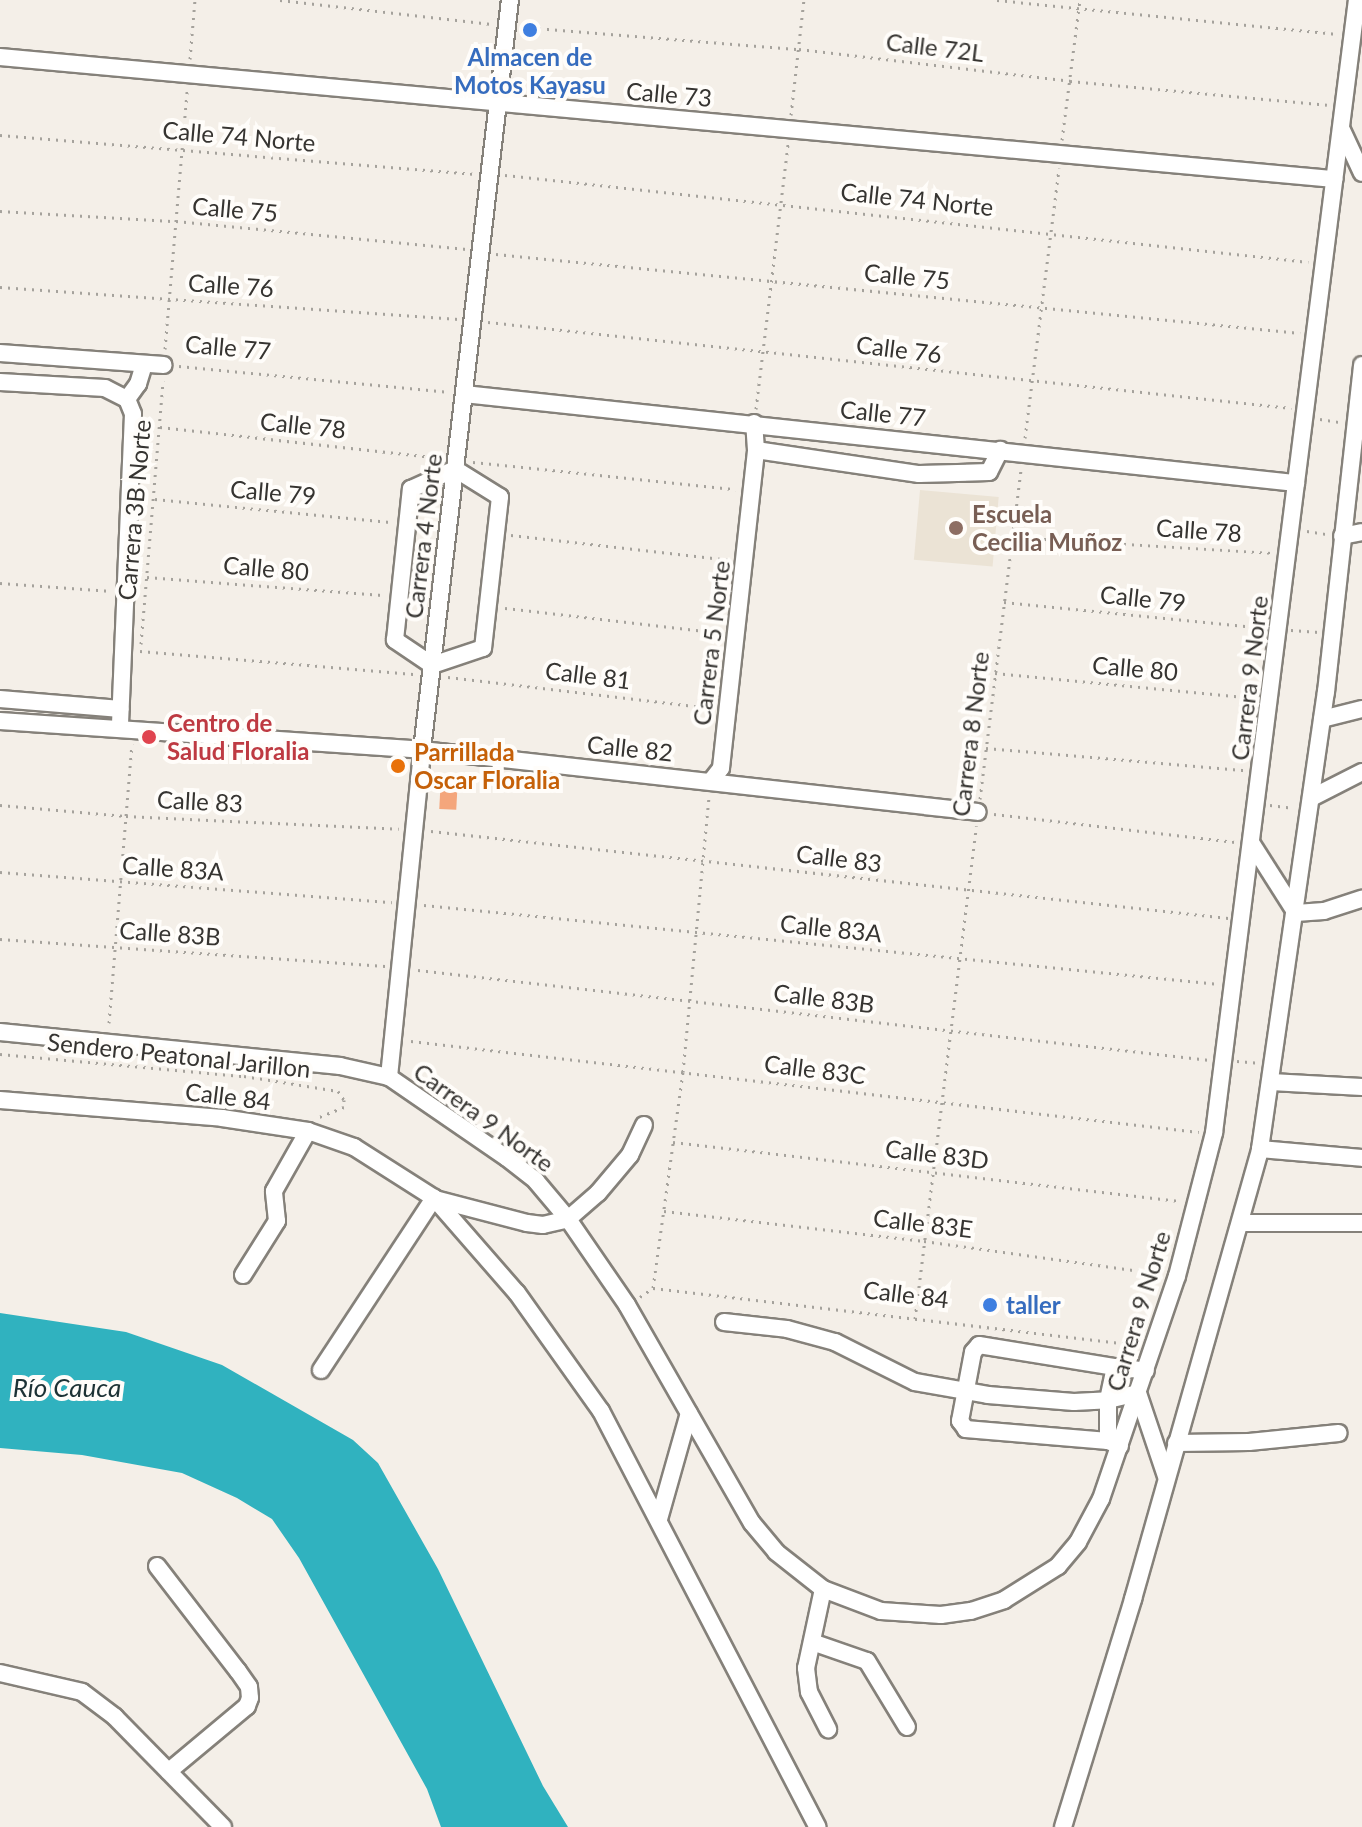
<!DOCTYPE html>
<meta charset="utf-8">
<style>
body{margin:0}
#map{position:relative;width:1362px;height:1827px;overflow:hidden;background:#f4efe8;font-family:Lato,sans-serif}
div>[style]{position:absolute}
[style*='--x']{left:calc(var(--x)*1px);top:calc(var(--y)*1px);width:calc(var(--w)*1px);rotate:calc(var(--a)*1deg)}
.built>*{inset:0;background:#ebe3d5;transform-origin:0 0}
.water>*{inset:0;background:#30b2bf}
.building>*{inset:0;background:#f4a67c;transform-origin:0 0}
.path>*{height:3px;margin-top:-1.5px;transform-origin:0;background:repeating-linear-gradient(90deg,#a5a29c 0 2px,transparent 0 8px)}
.roads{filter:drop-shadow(2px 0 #85817a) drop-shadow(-2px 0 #85817a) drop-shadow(0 2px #85817a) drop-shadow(0 -2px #85817a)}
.minor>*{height:16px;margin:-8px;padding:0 8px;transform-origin:8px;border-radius:8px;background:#fff}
.dots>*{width:22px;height:22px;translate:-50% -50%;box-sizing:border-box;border:4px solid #fffdfa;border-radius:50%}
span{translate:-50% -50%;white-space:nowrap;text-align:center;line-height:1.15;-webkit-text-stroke:8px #fffdfa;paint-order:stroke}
.street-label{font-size:24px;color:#363431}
.shop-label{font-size:24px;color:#366cbe;font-weight:700}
.left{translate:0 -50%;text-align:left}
.education-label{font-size:24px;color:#785e54;font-weight:700}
.health-label{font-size:24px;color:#be3a42;font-weight:700}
.food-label{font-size:24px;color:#c56008;font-weight:700}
.water-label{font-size:26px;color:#1d3235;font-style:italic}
</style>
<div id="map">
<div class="built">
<i style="left:920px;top:490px;width:79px;height:70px;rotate:5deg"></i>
</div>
<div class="water">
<i style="clip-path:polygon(0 1313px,126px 1332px,222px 1365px,353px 1440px,378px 1463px,438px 1569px,543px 1786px,568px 1827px,441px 1827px,427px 1789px,299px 1558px,272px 1519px,237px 1498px,182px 1473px,82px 1455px,0 1448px)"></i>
</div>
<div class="building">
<i style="left:441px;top:776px;width:17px;height:33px;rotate:3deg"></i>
</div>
<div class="path">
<i style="--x:280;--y:0;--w:213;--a:6.5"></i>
<i style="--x:997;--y:0;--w:342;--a:5.7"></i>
<i style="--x:523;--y:27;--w:277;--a:4.6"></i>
<i style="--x:799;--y:49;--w:273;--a:6.7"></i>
<i style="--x:1070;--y:81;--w:258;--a:5.3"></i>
<i style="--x:190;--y:59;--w:59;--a:-85.2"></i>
<i style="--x:791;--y:115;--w:116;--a:-83.6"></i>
<i style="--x:0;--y:135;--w:477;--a:4.7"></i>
<i style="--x:1062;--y:140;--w:141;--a:-82.7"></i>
<i style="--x:505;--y:175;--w:808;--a:6.18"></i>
<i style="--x:0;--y:211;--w:176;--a:3.3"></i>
<i style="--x:176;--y:221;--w:292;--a:5.5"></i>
<i style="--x:496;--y:254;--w:808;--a:5.61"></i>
<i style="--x:0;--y:287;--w:460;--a:4"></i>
<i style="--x:488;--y:322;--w:808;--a:6.11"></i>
<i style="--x:165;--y:349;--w:260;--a:-85.1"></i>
<i style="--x:179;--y:366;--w:272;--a:5.5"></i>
<i style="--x:756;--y:409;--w:268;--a:-83.1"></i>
<i style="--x:1320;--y:419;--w:20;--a:9"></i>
<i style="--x:160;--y:427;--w:281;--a:6.3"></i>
<i style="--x:1025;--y:438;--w:272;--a:-82.8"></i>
<i style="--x:473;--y:462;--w:264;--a:5.9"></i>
<i style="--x:155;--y:499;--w:236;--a:5.6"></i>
<i style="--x:1307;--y:531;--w:20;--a:9"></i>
<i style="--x:511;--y:535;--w:219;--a:6.5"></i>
<i style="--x:1012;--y:537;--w:260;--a:3.5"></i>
<i style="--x:147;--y:577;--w:236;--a:4.4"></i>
<i style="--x:0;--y:583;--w:112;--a:4.1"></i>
<i style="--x:1004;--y:602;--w:260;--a:5.7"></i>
<i style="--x:505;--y:608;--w:216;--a:6.6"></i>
<i style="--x:1291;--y:630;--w:28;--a:4"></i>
<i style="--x:141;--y:644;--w:264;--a:-85.2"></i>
<i style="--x:140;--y:651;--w:277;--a:4.8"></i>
<i style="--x:995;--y:673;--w:261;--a:5.5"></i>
<i style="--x:448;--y:677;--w:265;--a:6.7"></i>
<i style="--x:986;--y:748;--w:260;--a:4.9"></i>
<i style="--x:980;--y:799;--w:333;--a:-82.9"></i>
<i style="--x:0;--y:805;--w:126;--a:5"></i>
<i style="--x:126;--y:816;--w:273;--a:2.7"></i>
<i style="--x:1270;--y:805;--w:24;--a:7"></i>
<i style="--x:994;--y:814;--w:245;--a:6.6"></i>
<i style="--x:431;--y:831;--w:802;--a:6.23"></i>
<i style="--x:0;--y:872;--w:393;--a:4.4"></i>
<i style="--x:424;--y:905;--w:799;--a:5.67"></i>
<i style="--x:0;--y:939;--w:386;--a:4"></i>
<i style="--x:418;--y:970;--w:797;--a:6.48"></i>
<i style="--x:109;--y:1023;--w:280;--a:-85.3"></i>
<i style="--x:411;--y:1041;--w:793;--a:6.59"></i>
<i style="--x:0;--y:1054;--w:245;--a:5.2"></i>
<i style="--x:244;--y:1076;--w:95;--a:9.1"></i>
<i style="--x:338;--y:1091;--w:11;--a:56"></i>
<i style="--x:344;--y:1100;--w:7;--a:90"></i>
<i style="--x:344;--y:1107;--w:29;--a:158"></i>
<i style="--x:1237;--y:1061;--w:21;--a:5"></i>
<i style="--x:673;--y:1142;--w:510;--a:6.64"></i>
<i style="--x:664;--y:1211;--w:262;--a:6.6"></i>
<i style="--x:924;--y:1241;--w:239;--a:7.9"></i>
<i style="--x:653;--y:1288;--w:218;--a:-82.1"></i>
<i style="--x:683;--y:1072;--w:274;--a:-84.6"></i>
<i style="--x:640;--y:1297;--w:16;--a:-35"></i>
<i style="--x:653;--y:1288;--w:488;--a:6.7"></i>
<i style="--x:915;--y:1319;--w:497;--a:-82.9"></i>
</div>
<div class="roads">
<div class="minor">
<i style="--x:0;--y:57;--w:1340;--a:5.23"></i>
<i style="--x:1342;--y:130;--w:47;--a:65.1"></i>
<i style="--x:0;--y:353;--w:164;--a:4.2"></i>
<i style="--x:0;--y:382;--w:105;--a:3.3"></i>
<i style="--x:105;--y:388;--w:25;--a:27"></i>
<i style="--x:127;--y:399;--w:16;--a:68"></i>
<i style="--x:133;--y:414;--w:315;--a:92.4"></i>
<i style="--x:464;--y:394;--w:837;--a:6.11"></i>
<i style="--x:127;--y:399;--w:19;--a:-54"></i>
<i style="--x:138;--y:384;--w:21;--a:-73"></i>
<i style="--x:756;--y:450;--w:165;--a:8.4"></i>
<i style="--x:919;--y:474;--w:70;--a:-1.6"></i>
<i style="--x:989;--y:472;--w:25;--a:-63"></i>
<i style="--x:455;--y:469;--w:53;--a:31.9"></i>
<i style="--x:500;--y:497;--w:152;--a:96.4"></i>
<i style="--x:483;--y:648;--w:54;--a:161.6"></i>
<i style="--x:432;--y:665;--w:45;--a:-146"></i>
<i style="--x:395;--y:640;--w:152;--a:-84"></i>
<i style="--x:411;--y:489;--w:48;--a:-24.4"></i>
<i style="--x:1342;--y:536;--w:20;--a:-11"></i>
<i style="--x:0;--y:699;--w:121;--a:4.7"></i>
<i style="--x:1322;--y:719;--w:41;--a:-14"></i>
<i style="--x:0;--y:721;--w:423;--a:3.9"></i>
<i style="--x:422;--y:750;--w:559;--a:6.36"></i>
<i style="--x:711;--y:781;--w:16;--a:-52"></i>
<i style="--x:721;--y:768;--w:320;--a:-83.7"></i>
<i style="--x:756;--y:450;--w:27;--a:-94"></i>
<i style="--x:1311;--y:798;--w:57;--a:-27"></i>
<i style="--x:1252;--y:844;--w:82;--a:57.5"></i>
<i style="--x:1296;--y:913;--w:28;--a:-4"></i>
<i style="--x:1324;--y:911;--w:40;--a:-18"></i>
<i style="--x:0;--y:1032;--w:342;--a:5.7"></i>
<i style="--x:340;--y:1066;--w:50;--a:12.7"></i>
<i style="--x:389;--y:1077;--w:143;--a:34.5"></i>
<i style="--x:507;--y:1158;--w:37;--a:38"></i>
<i style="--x:536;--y:1181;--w:50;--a:49.9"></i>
<i style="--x:568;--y:1219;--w:104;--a:55.5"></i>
<i style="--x:627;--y:1305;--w:251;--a:60.2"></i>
<i style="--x:752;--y:1523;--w:38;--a:50"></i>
<i style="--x:776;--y:1552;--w:60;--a:38.2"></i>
<i style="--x:823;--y:1589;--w:62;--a:20.8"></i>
<i style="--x:881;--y:1611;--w:60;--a:3.8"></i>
<i style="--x:941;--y:1615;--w:30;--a:-8"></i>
<i style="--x:971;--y:1611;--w:35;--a:-18"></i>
<i style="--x:1004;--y:1600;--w:64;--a:-32.2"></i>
<i style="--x:1058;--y:1566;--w:31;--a:-50"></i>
<i style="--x:1078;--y:1542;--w:49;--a:-61.9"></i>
<i style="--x:1101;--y:1499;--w:236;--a:-71.2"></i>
<i style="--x:1177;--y:1276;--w:148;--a:-75.5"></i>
<i style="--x:1214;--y:1133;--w:1142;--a:-82.81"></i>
<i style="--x:389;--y:1077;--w:329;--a:-84.2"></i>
<i style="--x:422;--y:750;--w:755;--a:-83.31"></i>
<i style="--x:1271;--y:1082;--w:91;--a:3.1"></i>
<i style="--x:0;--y:1100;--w:223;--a:4.6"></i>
<i style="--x:222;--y:1118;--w:87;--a:8.6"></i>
<i style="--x:308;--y:1131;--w:49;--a:19.2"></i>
<i style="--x:354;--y:1147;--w:95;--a:32.5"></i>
<i style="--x:434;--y:1198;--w:126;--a:48.9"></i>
<i style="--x:517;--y:1293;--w:145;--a:54.6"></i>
<i style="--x:601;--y:1411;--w:469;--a:62.5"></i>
<i style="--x:1260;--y:1149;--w:102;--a:5"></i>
<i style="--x:435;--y:1199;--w:95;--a:14.6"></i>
<i style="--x:527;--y:1223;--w:16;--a:7"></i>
<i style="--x:543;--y:1225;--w:26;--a:-13"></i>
<i style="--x:568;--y:1219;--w:40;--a:-41"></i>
<i style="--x:598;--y:1193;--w:50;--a:-49.9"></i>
<i style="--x:630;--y:1155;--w:33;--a:-65"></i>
<i style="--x:1242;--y:1223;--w:120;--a:0"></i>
<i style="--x:243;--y:1275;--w:64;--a:-57.8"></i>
<i style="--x:277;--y:1221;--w:30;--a:-96"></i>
<i style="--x:274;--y:1191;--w:69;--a:-60.5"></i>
<i style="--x:724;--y:1322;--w:63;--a:6.3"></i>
<i style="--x:787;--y:1329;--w:50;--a:15.2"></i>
<i style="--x:835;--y:1342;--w:89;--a:26.6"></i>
<i style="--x:915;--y:1382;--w:74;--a:10.1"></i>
<i style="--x:988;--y:1395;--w:86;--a:4.7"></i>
<i style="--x:1074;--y:1402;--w:34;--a:-3"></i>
<i style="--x:1108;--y:1400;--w:31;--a:-13"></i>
<i style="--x:1138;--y:1393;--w:88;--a:71.4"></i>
<i style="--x:1115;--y:1367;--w:31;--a:7"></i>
<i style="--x:321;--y:1370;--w:206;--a:-56.7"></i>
<i style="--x:1108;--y:1441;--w:143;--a:-175.2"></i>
<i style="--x:966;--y:1429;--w:10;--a:-127"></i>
<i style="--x:960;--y:1421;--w:70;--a:-79.3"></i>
<i style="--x:973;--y:1352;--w:9;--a:-49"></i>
<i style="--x:979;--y:1345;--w:138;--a:9.2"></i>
<i style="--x:1115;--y:1367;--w:34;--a:102"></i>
<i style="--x:1108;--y:1400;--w:41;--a:90"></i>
<i style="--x:1108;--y:1441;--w:13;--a:23"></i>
<i style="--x:1176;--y:1443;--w:73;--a:-0.8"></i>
<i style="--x:1249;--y:1442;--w:90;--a:-5.7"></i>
<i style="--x:659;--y:1519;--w:110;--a:-74.2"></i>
<i style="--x:157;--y:1566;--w:133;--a:52.4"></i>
<i style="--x:238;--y:1671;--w:19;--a:55"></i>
<i style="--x:249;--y:1687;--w:11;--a:85"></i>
<i style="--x:250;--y:1698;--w:9;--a:111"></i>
<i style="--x:247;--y:1706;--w:102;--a:140.2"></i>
<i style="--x:823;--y:1589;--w:81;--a:102.1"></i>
<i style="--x:806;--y:1668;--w:24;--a:83"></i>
<i style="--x:809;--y:1692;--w:42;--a:62.8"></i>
<i style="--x:812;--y:1642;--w:58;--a:19.1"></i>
<i style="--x:867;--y:1661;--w:77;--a:58.8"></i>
<i style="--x:0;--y:1673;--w:84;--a:13"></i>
<i style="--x:82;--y:1692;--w:41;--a:37.1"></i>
<i style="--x:115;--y:1717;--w:154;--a:45.5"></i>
<i style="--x:1063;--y:1827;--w:239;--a:-72.9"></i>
<i style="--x:1133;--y:1599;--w:468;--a:-74.2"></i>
<i style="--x:1260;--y:1149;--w:462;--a:-81.8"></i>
<i style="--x:1326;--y:692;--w:329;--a:-83.7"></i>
</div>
</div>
<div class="dots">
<i style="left:530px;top:30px;background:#3f7fe0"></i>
<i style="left:956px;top:528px;background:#8d6e63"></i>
<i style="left:149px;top:737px;background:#e0444e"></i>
<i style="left:398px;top:766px;background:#e8710a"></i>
<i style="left:990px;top:1305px;background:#3f7fe0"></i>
</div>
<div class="street-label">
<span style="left:935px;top:47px;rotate:7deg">Calle 72L</span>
<span style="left:669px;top:94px;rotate:5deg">Calle 73</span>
<span style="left:239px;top:136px;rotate:5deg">Calle 74 Norte</span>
<span style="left:917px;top:199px;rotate:6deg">Calle 74 Norte</span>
<span style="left:235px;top:209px;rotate:5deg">Calle 75</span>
<span style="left:907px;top:276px;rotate:6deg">Calle 75</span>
<span style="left:231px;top:285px;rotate:4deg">Calle 76</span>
<span style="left:228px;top:347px;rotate:5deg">Calle 77</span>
<span style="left:899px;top:349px;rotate:7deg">Calle 76</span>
<span style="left:883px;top:413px;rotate:6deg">Calle 77</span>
<span style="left:303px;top:425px;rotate:6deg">Calle 78</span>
<span style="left:273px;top:492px;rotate:5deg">Calle 79</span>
<span style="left:134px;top:510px;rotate:-85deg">Carrera 3B Norte</span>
<span style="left:1199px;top:530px;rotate:4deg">Calle 78</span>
<span style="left:423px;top:536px;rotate:-83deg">Carrera 4 Norte</span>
<span style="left:266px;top:568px;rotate:5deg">Calle 80</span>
<span style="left:1143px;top:598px;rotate:6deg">Calle 79</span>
<span style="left:711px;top:643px;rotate:-83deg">Carrera 5 Norte</span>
<span style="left:1135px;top:668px;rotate:5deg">Calle 80</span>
<span style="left:588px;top:675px;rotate:7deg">Calle 81</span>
<span style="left:1249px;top:678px;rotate:-83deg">Carrera 9 Norte</span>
<span style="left:970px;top:734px;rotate:-83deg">Carrera 8 Norte</span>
<span style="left:630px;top:748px;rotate:6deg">Calle 82</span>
<span style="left:200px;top:801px;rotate:3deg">Calle 83</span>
<span style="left:839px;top:858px;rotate:7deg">Calle 83</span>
<span style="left:173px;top:868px;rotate:4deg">Calle 83A</span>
<span style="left:831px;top:928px;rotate:6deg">Calle 83A</span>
<span style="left:170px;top:933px;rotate:4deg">Calle 83B</span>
<span style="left:824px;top:998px;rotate:7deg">Calle 83B</span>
<span style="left:179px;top:1055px;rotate:6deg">Sendero Peatonal Jarillon</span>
<span style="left:815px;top:1069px;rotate:7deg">Calle 83C</span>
<span style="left:228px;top:1096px;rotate:7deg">Calle 84</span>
<span style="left:484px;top:1117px;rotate:36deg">Carrera 9 Norte</span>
<span style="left:937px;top:1154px;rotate:7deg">Calle 83D</span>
<span style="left:923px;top:1223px;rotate:7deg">Calle 83E</span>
<span style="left:906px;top:1294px;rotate:7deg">Calle 84</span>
<span style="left:1138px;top:1311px;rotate:-73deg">Carrera 9 Norte</span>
</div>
<div class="shop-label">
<span style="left:530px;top:71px">Almacen de<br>Motos Kayasu</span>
<span class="left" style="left:1006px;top:1305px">taller</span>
</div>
<div class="education-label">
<span class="left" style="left:972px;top:528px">Escuela<br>Cecilia Muñoz</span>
</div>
<div class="health-label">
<span class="left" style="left:167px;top:737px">Centro de<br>Salud Floralia</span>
</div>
<div class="food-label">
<span class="left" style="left:414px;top:766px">Parrillada<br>Oscar Floralia</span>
</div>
<div class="water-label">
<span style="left:67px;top:1388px">Río Cauca</span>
</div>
</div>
